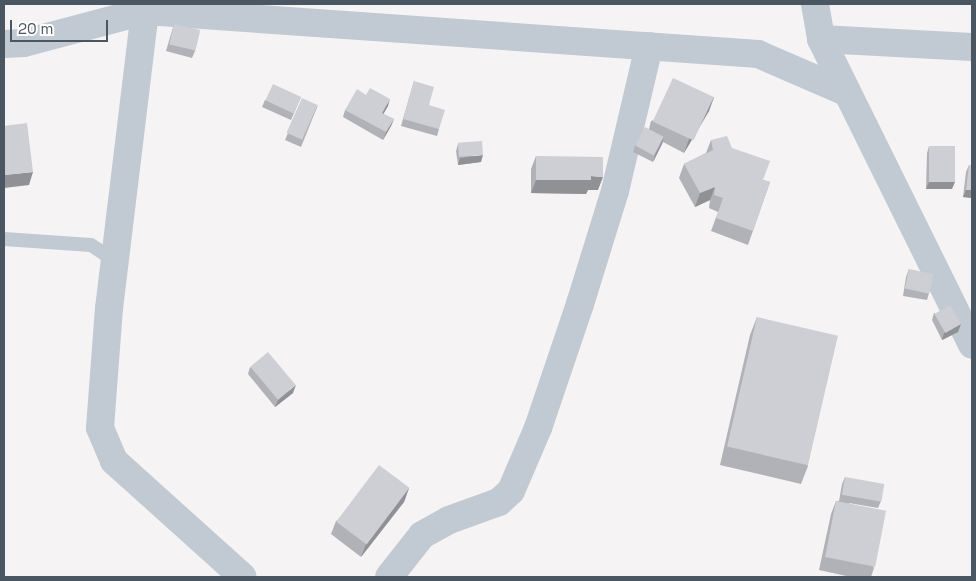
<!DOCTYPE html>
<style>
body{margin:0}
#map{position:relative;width:976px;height:581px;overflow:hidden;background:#f5f3f3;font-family:"Space Grotesk",sans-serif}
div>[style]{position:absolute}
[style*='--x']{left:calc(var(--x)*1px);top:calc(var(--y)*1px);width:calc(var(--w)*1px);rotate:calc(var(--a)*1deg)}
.lane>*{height:14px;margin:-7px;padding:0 7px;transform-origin:7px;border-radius:7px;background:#c1cad2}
.street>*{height:28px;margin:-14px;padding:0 14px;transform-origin:14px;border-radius:14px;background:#c1cad2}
.wall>*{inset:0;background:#b0b2b7}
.shaded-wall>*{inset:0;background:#909195}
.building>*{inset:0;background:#cdcfd5;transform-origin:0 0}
span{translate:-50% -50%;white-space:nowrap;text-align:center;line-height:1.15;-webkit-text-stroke:5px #fff;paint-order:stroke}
.frame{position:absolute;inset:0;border:5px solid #4a5661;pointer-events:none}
.scale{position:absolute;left:10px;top:20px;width:98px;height:22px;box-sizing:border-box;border:2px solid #4a5661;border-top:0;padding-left:6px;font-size:15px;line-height:18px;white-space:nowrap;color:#4a5661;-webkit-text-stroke:4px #fff;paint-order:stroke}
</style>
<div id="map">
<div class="lane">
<i style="--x:4;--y:239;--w:87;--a:3.9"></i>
<i style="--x:91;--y:245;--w:20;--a:33"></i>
<i style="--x:108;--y:256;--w:11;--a:75"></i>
</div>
<div class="street">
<i style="--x:815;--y:4;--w:36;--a:80"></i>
<i style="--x:821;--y:39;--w:341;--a:63.7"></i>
<i style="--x:145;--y:11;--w:299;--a:96.9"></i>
<i style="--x:109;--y:308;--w:120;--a:94.3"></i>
<i style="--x:100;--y:428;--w:36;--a:67"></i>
<i style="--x:114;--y:461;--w:173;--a:42"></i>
<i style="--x:821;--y:39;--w:151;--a:3"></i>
<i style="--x:4;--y:44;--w:20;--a:-3"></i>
<i style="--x:24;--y:43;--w:125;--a:-14.8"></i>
<i style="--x:145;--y:11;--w:615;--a:4.01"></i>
<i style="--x:758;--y:54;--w:96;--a:23.4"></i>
<i style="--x:389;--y:577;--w:53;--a:-51.8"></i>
<i style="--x:422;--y:535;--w:31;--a:-29"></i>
<i style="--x:449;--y:520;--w:53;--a:-19.8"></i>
<i style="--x:499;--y:502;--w:16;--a:-43"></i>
<i style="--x:511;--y:491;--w:69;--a:-66.8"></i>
<i style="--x:538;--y:428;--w:131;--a:-71.3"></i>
<i style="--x:580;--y:304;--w:118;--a:-72.8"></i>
<i style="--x:615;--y:191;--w:149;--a:-76.8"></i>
</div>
<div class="wall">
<i style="clip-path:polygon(174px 24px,195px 51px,192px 58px,166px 51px)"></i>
<i style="clip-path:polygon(414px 81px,429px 105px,439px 129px,437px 136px,401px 126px)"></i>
<i style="clip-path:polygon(366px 95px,388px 106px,383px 114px,394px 119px,391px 126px,383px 140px,343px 117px,345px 110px)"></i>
<i style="clip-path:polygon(301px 97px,291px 120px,262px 107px,265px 100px)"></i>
<i style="clip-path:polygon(714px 97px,709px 111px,684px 153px,663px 142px,653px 162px,633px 152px,635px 145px,649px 129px,651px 121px)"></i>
<i style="clip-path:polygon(318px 105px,301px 147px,285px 140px,288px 133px)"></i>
<i style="clip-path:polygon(711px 140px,732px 148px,763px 180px,770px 182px,748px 245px,711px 231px,718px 212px,709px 208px,710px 200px,695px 207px,679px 178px,684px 164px,706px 153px)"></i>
<i style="clip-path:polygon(458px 144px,481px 162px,458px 165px,456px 151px)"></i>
<i style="clip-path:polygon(929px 146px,952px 189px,926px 189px,927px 153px)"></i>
<i style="clip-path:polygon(536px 156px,598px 190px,588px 190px,586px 194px,531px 193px,531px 169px)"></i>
<i style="clip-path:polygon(969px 165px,972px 198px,963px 197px,966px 172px)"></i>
<i style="clip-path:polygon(909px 269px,929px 293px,927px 300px,903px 296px,906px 277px)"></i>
<i style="clip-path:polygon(934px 313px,961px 324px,958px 332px,942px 340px,932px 320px)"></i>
<i style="clip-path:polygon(757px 317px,808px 466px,801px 484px,720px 465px,750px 335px)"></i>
<i style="clip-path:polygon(250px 367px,293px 393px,275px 407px,248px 374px)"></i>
<i style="clip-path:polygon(845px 477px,881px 501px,878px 508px,849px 503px,874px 568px,871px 577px,851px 577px,819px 570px,831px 514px,836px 501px,839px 501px,842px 484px)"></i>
<i style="clip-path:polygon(409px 488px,404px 502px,361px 557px,331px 534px,336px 521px)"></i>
</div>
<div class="shaded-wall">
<i style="clip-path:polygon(714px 97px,709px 111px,684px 153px,689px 139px)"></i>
<i style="clip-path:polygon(390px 99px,388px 106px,380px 120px,382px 113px)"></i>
<i style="clip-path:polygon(394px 119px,391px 126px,383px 140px,386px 132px)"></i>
<i style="clip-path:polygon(664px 137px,662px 144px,653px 162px,655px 155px)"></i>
<i style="clip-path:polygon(483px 155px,481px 162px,458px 165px,460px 158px)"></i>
<i style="clip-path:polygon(33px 172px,29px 185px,4px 188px,4px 175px)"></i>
<i style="clip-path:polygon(591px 176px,603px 177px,598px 190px,588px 190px,586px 194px,531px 193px,536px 180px)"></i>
<i style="clip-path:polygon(929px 182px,955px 182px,952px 189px,926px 189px)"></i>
<i style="clip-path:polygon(715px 187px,710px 200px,695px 207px,700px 193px)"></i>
<i style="clip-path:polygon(966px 190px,972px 190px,972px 198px,963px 197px)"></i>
<i style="clip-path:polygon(961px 324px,958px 332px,942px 340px,944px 333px)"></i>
<i style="clip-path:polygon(296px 385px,293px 393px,275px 407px,278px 400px)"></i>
<i style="clip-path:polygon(409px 488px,404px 502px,361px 557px,366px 544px)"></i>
</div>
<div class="building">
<i style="left:174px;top:24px;width:27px;height:21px;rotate:13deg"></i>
<i style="left:673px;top:78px;width:45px;height:48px;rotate:25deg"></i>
<i style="clip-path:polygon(414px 81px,434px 87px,429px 105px,445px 110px,439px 129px,403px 119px)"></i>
<i style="left:273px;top:84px;width:31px;height:18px;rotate:25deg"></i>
<i style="clip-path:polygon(370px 88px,390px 99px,382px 113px,394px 119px,386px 132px,345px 110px,357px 89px,366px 95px)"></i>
<i style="left:302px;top:98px;width:17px;height:38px;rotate:24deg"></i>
<i style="clip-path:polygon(27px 123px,33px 172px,4px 175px,4px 126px)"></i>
<i style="left:645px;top:127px;width:21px;height:21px;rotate:28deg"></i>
<i style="clip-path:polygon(727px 136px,732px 148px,770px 161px,763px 180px,770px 182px,753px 231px,716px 218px,723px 198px,714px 195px,715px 187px,700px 193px,684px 164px,713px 150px,711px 140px)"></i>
<i style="left:482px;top:141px;width:14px;height:24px;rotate:86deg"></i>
<i style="left:929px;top:146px;width:26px;height:36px"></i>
<i style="clip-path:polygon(536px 156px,603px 157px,603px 177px,591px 176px,591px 180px,536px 180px)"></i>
<i style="clip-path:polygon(969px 165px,972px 165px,972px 190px,966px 190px)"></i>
<i style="left:909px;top:269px;width:25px;height:20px;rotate:12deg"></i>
<i style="left:950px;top:305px;width:22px;height:18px;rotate:60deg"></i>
<i style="left:757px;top:317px;width:83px;height:133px;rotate:13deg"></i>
<i style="left:268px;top:352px;width:43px;height:23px;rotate:50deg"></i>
<i style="left:379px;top:465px;width:38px;height:71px;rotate:37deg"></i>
<i style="left:845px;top:477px;width:40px;height:18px;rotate:10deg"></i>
<i style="left:836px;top:501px;width:51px;height:57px;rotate:11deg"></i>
</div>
<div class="frame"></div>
<div class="scale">20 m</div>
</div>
